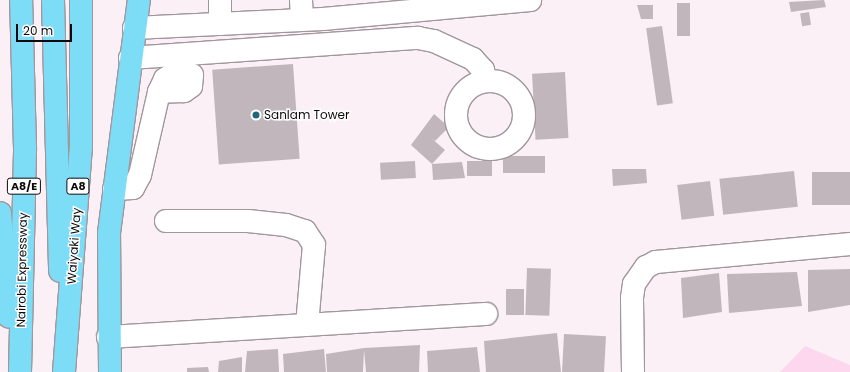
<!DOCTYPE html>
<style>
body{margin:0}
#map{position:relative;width:850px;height:372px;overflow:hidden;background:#fbf0f6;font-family:Poppins,sans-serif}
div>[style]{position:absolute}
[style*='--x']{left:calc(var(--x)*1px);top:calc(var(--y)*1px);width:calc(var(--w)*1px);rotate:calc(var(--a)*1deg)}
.green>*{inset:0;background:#fdd7ed}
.building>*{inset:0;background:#c2b6bd;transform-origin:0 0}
.roads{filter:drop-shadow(1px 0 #a1969c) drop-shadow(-1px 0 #a1969c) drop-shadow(0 1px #a1969c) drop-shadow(0 -1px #a1969c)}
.minor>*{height:22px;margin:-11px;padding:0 11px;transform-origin:11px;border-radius:11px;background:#fff}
.minor>.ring{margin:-11px;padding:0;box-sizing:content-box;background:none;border:22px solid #fff;border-radius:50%}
.highway>*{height:22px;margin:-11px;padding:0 11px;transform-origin:11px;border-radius:11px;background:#7dddf7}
.dots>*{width:11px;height:11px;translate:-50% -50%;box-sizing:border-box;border:2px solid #fff;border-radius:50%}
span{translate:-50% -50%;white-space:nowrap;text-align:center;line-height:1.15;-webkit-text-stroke:3px #fff;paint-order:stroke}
.shield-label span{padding:1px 3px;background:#fff;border:1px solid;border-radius:3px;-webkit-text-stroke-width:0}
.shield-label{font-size:11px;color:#0e0a0c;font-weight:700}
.poi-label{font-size:12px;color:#0e0a0c}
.left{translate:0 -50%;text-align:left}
.street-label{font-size:12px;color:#0e0a0c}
.scale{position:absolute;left:16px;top:24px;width:56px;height:18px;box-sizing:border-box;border:2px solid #0e0a0c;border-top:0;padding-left:5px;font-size:12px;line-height:14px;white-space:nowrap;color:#0e0a0c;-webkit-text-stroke:3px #fff;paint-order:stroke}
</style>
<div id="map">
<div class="green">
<i style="clip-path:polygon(805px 346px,850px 365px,850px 372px,780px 372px)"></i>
</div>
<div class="building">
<i style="clip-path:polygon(824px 0,826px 7px,791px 12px,789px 2px)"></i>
<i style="left:677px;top:3px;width:13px;height:33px"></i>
<i style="clip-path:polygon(637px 5px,653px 5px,653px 19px,641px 19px)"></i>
<i style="left:809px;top:12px;width:13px;height:9px;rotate:81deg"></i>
<i style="left:662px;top:26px;width:78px;height:16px;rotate:82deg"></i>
<i style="left:293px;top:64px;width:95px;height:81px;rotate:86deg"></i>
<i style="left:565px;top:72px;width:66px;height:33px;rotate:87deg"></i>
<i style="clip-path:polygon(434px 114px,449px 127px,435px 141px,430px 137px,445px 150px,432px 164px,462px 162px,465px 178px,433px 180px,432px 164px,411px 145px)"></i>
<i style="left:545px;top:156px;width:17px;height:42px;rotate:90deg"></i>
<i style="left:415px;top:161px;width:17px;height:35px;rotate:87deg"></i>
<i style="left:492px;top:161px;width:15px;height:25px;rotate:90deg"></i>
<i style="clip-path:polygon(612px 169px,646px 169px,647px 183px,613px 186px)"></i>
<i style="left:794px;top:171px;width:36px;height:75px;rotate:84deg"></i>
<i style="left:850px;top:172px;width:33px;height:38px;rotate:90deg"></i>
<i style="left:710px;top:181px;width:35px;height:33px;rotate:83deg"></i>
<i style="left:527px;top:268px;width:24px;height:47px;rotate:2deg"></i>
<i style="clip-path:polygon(850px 269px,850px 305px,808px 312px,808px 270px)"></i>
<i style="clip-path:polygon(797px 272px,802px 306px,729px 313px,727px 274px)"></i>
<i style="clip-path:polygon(719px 273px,722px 312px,683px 318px,681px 278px)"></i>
<i style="left:506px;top:289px;width:18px;height:26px"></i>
<i style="clip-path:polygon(557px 333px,561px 372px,486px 372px,484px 341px)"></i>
<i style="left:564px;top:334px;width:42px;height:38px;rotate:3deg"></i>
<i style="clip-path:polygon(420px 345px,419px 372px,366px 372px,364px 350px,363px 372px,327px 372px,326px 354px,364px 348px)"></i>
<i style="clip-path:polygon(477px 347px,480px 372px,428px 372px,427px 351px)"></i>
<i style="clip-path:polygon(278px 349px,279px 372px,245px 372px,247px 351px)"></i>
<i style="clip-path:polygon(324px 349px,326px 372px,284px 372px,283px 354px)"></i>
<i style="clip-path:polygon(242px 357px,242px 372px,218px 372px,219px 361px)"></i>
<i style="clip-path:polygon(208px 367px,209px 372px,187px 372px,187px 368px)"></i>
</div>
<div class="roads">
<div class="minor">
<i style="--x:220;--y:0;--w:24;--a:90"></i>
<i style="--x:301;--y:0;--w:20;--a:87"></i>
<i style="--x:134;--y:28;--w:189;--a:-2.7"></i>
<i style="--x:323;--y:19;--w:208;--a:-5.2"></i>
<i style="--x:130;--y:58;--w:289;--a:-4"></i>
<i style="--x:418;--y:38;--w:16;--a:11"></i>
<i style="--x:434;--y:41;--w:43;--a:24.8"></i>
<i style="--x:473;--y:59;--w:15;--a:48"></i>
<i style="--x:483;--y:70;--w:11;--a:75"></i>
<i class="ring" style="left:456px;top:81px;width:46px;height:46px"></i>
<i style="--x:114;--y:189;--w:19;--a:-3"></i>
<i style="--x:133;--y:188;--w:15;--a:-62"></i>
<i style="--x:140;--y:175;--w:85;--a:-77.1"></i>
<i style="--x:159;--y:92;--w:14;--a:-65"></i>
<i style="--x:165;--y:79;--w:17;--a:-33"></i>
<i style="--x:179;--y:70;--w:14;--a:21"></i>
<i style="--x:192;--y:75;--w:11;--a:95"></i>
<i style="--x:191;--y:86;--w:9;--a:144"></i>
<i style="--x:184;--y:91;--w:25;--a:178"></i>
<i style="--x:166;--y:221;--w:82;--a:0"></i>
<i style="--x:248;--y:221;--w:38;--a:6"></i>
<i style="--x:286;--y:225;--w:20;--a:18"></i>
<i style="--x:305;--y:231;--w:17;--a:57"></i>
<i style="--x:314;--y:245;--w:80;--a:95"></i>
<i style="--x:108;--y:337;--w:379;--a:-3.5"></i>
<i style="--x:633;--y:372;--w:74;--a:-90.8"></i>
<i style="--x:632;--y:298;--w:14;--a:-82"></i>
<i style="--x:634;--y:284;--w:21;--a:-55"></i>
<i style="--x:646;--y:267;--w:11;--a:-27"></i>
<i style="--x:656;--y:262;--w:195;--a:-5.3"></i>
</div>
<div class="highway">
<i style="--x:53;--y:0;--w:271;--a:88.5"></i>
<i style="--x:0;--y:213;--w:104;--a:85.1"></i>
<i style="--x:20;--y:372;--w:224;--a:-88.7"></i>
<i style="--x:25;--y:148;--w:148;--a:-91.5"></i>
<i style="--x:64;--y:372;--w:225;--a:-85.7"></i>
<i style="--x:81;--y:148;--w:148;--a:-90"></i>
<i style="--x:110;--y:372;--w:139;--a:-90.4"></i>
<i style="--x:109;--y:233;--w:235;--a:-82.7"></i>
</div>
</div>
<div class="dots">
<i style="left:256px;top:115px;background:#226778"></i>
</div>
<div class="shield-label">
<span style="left:24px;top:186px">A8/E</span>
<span style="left:78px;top:186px">A8</span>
</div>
<div class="poi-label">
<span class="left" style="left:264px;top:115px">Sanlam Tower</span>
</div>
<div class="street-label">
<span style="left:74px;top:246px;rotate:-86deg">Waiyaki Way</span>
<span style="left:22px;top:270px;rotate:-89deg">Nairobi Expressway</span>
</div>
<div class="scale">20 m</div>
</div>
